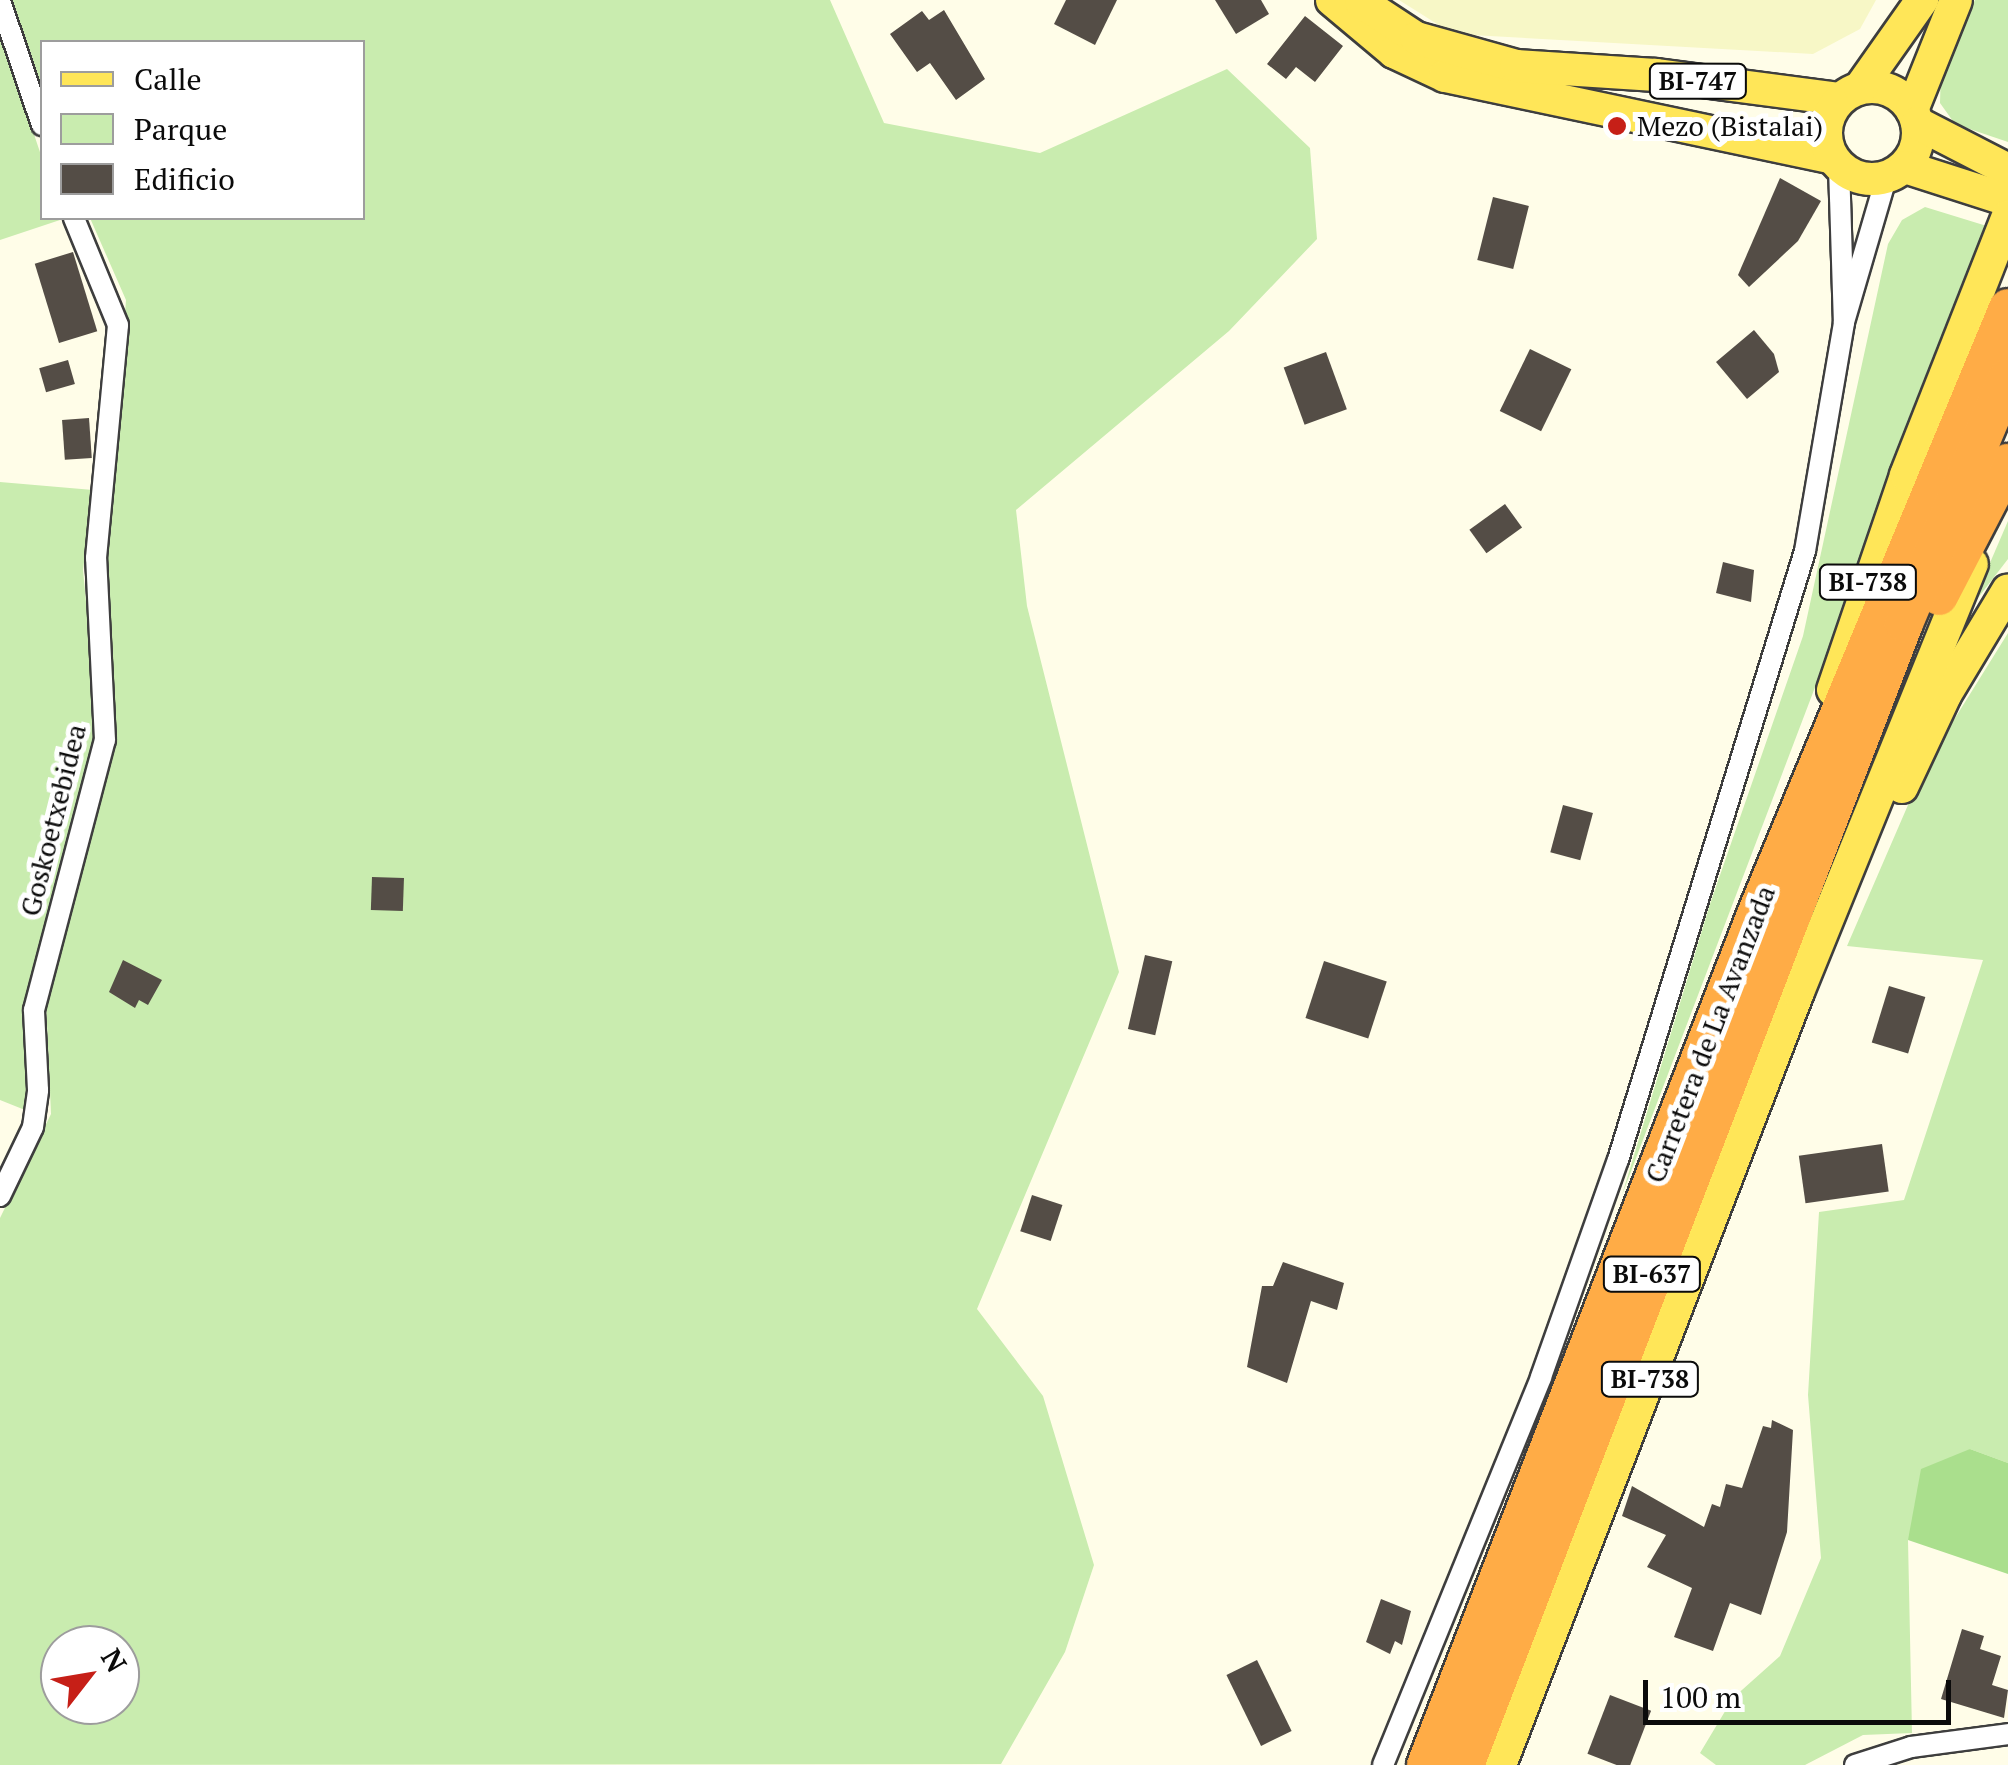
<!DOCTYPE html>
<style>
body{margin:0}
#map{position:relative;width:2008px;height:1765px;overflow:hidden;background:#fffde8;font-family:"PT Serif",serif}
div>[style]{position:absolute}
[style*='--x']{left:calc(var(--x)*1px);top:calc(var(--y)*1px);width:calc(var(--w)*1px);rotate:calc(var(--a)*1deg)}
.farmland>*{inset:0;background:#f7f7c6}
.green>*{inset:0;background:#c9ecaf}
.forest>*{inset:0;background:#aadf8d}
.building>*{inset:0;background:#544d46;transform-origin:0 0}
.roads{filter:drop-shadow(2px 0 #3e3e3e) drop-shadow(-2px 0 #3e3e3e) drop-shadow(0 2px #3e3e3e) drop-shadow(0 -2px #3e3e3e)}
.street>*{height:20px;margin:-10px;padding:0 10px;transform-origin:10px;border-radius:10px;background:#fff}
.primary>*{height:32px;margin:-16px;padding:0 16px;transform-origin:16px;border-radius:16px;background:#ffe658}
.primary>.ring{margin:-16px;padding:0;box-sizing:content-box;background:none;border:32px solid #ffe658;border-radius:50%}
.highway>*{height:38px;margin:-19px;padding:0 19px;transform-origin:19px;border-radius:19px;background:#ffac46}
.dots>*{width:28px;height:28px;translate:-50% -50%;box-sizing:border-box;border:5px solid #fff;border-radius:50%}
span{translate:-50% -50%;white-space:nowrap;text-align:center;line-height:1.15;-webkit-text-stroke:10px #fff;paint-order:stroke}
.shield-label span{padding:2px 8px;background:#fff;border:2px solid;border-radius:8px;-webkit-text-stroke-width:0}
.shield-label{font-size:25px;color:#0b0b0b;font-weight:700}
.poi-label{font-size:28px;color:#0b0b0b}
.left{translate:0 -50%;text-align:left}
.street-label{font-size:28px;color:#0b0b0b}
.legend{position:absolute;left:40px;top:40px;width:325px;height:180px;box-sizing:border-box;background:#fff;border:2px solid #9d9d9d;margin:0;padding:12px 18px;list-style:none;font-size:30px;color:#0b0b0b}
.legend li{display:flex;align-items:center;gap:20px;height:50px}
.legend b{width:50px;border:2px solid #9d9d9d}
.north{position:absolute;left:40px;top:1625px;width:100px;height:100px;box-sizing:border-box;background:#fff;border:2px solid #9d9d9d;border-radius:50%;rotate:59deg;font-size:28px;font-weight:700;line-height:40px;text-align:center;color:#0b0b0b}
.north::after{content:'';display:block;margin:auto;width:35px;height:45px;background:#c61f17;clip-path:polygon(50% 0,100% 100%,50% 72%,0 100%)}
.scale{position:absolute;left:1643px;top:1680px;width:308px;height:45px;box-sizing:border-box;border:5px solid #0b0b0b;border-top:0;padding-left:12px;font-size:30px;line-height:35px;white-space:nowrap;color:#0b0b0b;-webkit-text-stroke:8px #fff;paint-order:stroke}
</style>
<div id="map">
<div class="farmland">
<i style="clip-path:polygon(1399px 0,1876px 0,1860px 29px,1813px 54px,1453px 34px)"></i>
</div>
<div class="green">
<i style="clip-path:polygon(evenodd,8px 0,830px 0,884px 123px,1040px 153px,1227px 69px,1310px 148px,1317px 239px,1229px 331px,1016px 510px,1027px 606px,1119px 972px,977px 1309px,1043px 1396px,1094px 1565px,1065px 1652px,1001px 1764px,0 1765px,0 1218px,51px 1114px,46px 1001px,115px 728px,104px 590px,126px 300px,90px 218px,362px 218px,362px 42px,42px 42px,42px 92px,8px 0,60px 1645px,120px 1645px,120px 1705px,60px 1705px,60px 1645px)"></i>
<i style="clip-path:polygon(1975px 0,2008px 0,2008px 142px,1955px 124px,1940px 103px,1941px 68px)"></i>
<i style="clip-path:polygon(0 34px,42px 158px,42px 218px,63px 219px,0 240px)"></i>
<i style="clip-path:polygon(1925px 207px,1990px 227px,1622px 1195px,1710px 904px,1803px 636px,1888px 244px,1902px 220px)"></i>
<i style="clip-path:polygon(0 482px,93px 490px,83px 570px,98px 728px,24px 1014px,30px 1087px,25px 1110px,0 1100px)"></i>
<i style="clip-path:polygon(2008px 521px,2008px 559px,1971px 607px)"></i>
<i style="clip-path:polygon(2008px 633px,2008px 1463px,1970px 1449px,1908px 1540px,1912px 1733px,1863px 1735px,1805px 1765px,1716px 1765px,1700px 1753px,1733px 1698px,1780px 1656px,1821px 1558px,1808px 1395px,1819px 1212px,1904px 1200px,1983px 960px,1847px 946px,1924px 768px)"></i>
</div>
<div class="forest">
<i style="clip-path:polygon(1970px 1449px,2008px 1463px,2008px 1574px,1908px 1540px,1921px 1469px)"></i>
</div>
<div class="building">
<i style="clip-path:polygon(1066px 0,1117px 0,1095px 45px,1054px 24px)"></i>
<i style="clip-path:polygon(1215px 0,1261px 0,1269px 14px,1236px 34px)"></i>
<i style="clip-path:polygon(944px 10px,985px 79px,956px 100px,930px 63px,917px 72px,890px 34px,922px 11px,929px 20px)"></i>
<i style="clip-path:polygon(1305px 16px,1343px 46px,1315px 82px,1296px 67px,1286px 79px,1267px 64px)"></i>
<i style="clip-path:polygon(1780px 178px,1821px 201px,1798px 241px,1749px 287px,1738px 275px)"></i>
<i style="left:1493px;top:197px;width:37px;height:65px;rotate:14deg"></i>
<i style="left:73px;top:252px;width:83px;height:40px;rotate:73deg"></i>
<i style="clip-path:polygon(1754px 330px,1774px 354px,1779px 372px,1747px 399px,1716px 362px)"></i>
<i style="left:1530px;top:349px;width:46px;height:69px;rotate:26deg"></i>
<i style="left:1326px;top:352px;width:61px;height:45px;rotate:70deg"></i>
<i style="left:68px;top:360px;width:25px;height:30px;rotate:74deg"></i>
<i style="left:89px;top:418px;width:40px;height:27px;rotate:86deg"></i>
<i style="left:1505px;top:504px;width:29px;height:44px;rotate:54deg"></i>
<i style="clip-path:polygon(1723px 562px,1754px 570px,1751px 602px,1716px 593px)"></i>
<i style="left:1563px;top:805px;width:31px;height:49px;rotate:15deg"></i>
<i style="left:372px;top:877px;width:32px;height:33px;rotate:2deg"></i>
<i style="left:1145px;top:955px;width:28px;height:76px;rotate:13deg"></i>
<i style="clip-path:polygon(123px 960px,162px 980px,148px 1005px,139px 1000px,135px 1008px,109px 992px)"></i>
<i style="left:1324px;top:961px;width:66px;height:60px;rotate:18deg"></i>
<i style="left:1889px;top:986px;width:38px;height:59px;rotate:17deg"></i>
<i style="left:1882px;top:1144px;width:48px;height:84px;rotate:82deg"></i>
<i style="left:1032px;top:1195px;width:32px;height:38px;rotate:18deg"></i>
<i style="clip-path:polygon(1283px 1262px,1344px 1283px,1337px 1310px,1311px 1301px,1287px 1383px,1247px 1367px,1262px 1286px,1273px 1286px)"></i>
<i style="clip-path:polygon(1772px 1420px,1793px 1430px,1787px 1532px,1761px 1615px,1730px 1603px,1713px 1651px,1674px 1637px,1692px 1588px,1647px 1567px,1666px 1535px,1622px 1516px,1632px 1486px,1704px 1527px,1712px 1504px,1720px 1507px,1726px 1484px,1742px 1488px,1763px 1426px,1771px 1428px)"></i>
<i style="clip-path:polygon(1381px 1599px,1411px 1611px,1402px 1645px,1395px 1641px,1390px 1654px,1366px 1642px)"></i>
<i style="clip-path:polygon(1962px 1629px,1984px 1636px,1980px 1649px,2001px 1656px,1992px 1685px,2008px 1690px,2004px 1718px,1941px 1699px)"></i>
<i style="left:1257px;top:1660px;width:79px;height:34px;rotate:64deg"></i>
<i style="left:1610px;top:1695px;width:44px;height:63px;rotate:21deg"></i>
</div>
<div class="roads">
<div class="street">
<i style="--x:0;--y:1;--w:131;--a:71.3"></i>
<i style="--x:1839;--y:166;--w:156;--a:88.2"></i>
<i style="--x:0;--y:1196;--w:76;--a:-64.4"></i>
<i style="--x:33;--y:1127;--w:37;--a:-82"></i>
<i style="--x:38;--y:1090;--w:80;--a:-92.9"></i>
<i style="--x:34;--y:1010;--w:279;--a:-75.3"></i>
<i style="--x:105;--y:740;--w:182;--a:-92.8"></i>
<i style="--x:96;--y:558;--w:234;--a:-84.6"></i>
<i style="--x:118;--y:325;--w:116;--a:-112.4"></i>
<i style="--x:1383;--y:1765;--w:419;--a:-67.8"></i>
<i style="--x:1541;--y:1377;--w:230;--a:-70.5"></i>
<i style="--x:1618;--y:1160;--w:637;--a:-72.93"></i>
<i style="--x:1805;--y:551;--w:232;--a:-80.3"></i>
<i style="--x:1844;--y:322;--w:150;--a:-73.7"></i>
<i style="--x:1855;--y:1765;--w:59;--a:-17.8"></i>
<i style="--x:1911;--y:1747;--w:98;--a:-7.6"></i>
</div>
<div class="primary">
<i style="--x:1332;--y:0;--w:81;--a:40"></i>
<i style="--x:1394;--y:52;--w:56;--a:25.2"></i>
<i style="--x:1445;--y:76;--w:394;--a:11.9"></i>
<i style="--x:1361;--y:2;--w:66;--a:33.2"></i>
<i style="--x:1416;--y:38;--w:104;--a:15.6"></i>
<i style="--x:1516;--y:66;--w:140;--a:3.7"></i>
<i style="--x:1656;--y:75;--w:185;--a:7.5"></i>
<i class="ring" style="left:1826px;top:87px;width:60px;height:60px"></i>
<i style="--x:1860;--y:88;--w:108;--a:-54.8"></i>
<i style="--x:1912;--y:110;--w:118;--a:-68.2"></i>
<i style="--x:1917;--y:123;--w:102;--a:27.3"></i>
<i style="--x:1905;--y:167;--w:108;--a:17.8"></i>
<i style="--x:1833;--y:690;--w:227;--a:-71.2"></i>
<i style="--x:1906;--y:475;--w:278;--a:-68.5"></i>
<i style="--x:1902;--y:787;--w:102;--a:-64.9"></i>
<i style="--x:1945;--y:695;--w:122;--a:-59"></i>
<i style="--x:1500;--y:1765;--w:828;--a:-68.92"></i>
<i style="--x:1798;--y:992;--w:462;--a:-67.9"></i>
</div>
<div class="highway">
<i style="--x:1939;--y:596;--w:150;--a:-62.6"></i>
<i style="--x:1426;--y:1765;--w:915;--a:-68.79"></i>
<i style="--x:1757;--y:912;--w:654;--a:-67.43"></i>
<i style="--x:1465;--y:1765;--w:1223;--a:-68.97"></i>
<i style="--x:1904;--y:623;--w:267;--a:-67.1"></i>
</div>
</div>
<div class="dots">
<i style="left:1617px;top:126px;background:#c61f17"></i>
</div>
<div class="shield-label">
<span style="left:1698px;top:81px">BI-747</span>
<span style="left:1868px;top:582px">BI-738</span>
<span style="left:1652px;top:1274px">BI-637</span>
<span style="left:1650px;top:1379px">BI-738</span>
</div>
<div class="poi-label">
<span class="left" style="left:1637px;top:126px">Mezo (Bistalai)</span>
</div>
<div class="street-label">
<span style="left:53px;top:820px;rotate:-76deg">Goskoetxebidea</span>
<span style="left:1710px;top:1034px;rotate:-69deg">Carretera de La Avanzada</span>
</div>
<ul class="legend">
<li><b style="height:12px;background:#ffe658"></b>Calle</li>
<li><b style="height:28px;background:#c9ecaf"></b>Parque</li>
<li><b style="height:28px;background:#544d46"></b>Edificio</li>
</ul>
<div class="north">N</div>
<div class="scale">100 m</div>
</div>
